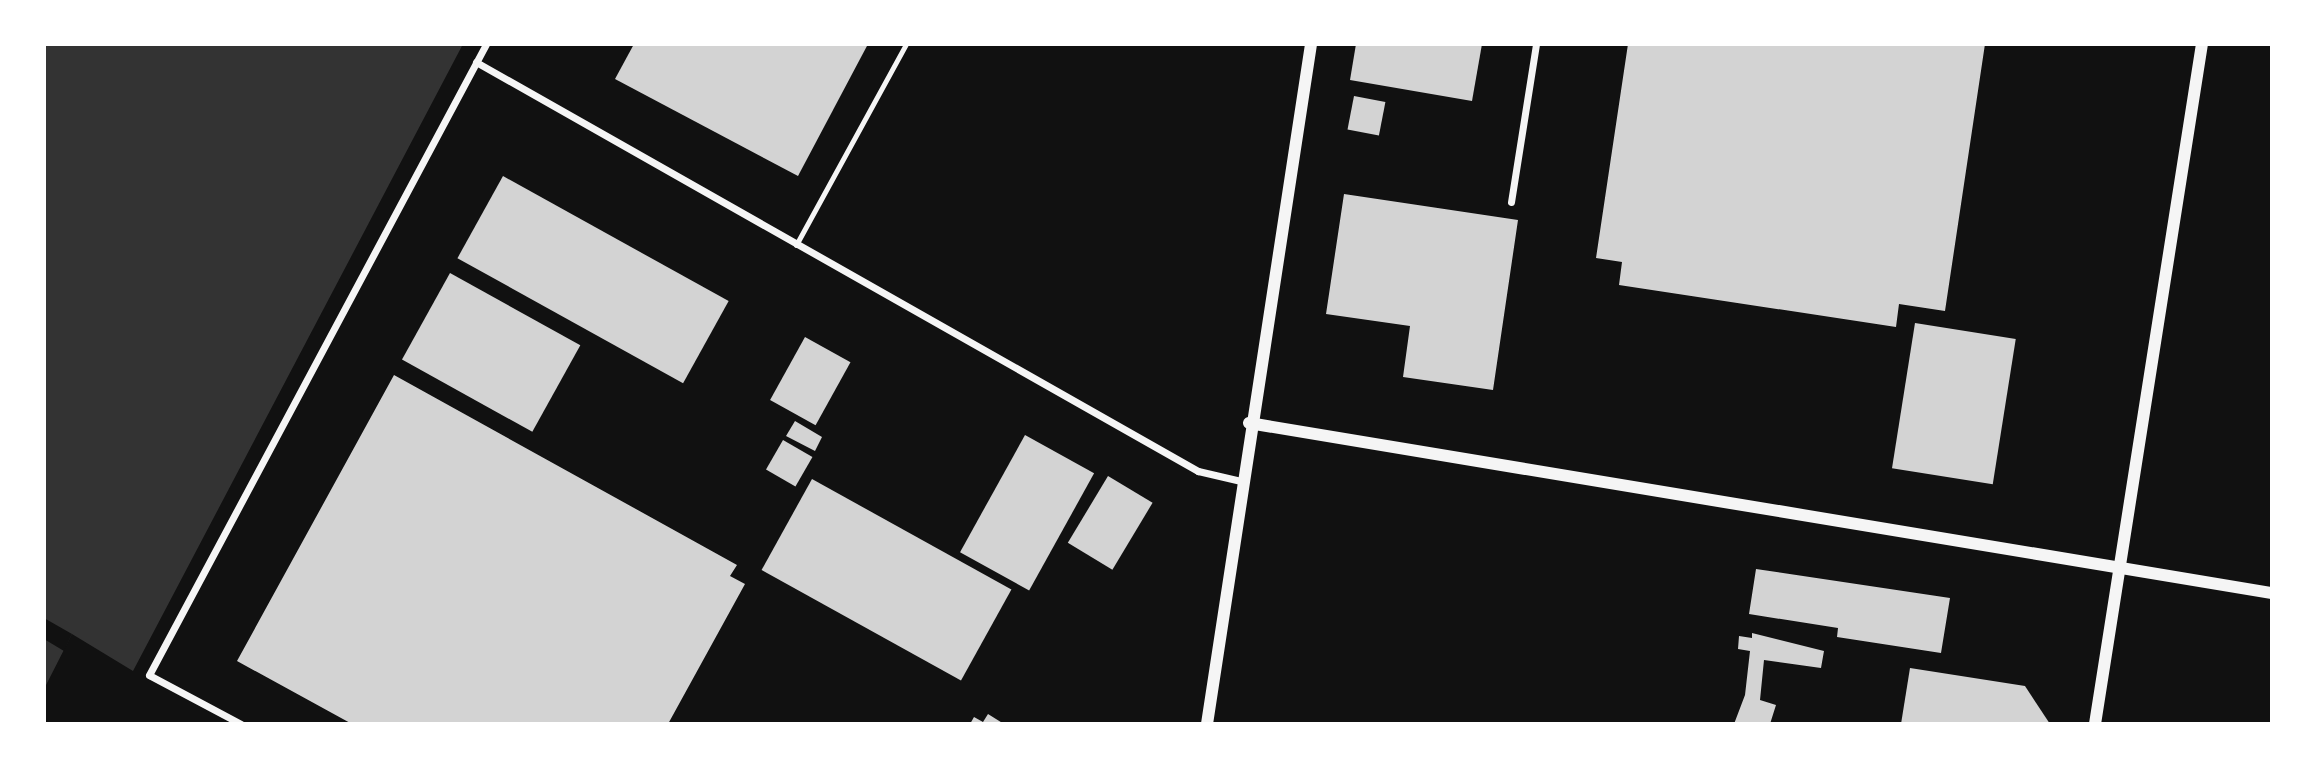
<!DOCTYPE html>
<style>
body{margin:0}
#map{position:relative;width:2316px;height:768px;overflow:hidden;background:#111;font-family:"Archivo Narrow",sans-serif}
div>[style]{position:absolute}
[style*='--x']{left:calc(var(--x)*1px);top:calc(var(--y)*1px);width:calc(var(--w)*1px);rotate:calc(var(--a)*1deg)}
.water>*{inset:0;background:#333}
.pier>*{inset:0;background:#111}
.building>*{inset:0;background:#d3d3d3;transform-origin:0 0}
.service>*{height:5px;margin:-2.5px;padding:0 2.5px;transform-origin:2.5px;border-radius:2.5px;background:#f5f5f5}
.minor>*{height:7px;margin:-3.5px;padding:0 3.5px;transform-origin:3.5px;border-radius:3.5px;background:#f5f5f5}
.tertiary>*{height:12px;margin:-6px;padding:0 6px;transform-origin:6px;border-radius:6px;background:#f5f5f5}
span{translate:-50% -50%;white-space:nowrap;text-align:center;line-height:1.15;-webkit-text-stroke:6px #fff;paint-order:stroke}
.frame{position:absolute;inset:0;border:46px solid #fff;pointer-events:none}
</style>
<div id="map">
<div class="water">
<i style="clip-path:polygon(44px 44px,463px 44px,133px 671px,72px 634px,44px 689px)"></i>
</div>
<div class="pier">
<i style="clip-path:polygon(44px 618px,72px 634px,64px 651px,44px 639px)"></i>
</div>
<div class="building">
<i style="clip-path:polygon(634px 44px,868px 44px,798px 176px,615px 79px)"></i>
<i style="clip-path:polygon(1356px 44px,1482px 44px,1472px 101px,1350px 80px)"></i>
<i style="clip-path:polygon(1628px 44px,1985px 44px,1945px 311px,1899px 304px,1896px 327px,1619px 285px,1622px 262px,1596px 258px)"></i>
<i style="left:1354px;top:96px;width:32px;height:34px;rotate:11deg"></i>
<i style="left:503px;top:176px;width:258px;height:94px;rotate:29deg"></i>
<i style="clip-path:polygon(1344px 194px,1518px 220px,1493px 390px,1403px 377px,1410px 326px,1326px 314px)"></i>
<i style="left:450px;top:273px;width:149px;height:99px;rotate:29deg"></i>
<i style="left:1915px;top:323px;width:102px;height:147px;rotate:9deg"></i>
<i style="left:805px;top:337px;width:52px;height:72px;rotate:29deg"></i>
<i style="clip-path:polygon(394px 375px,737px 565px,730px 576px,745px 584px,668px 724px,352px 724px,237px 661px)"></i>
<i style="clip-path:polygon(795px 421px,822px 437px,815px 451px,786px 436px)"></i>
<i style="left:1025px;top:435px;width:79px;height:134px;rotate:29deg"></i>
<i style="left:783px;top:440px;width:34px;height:34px;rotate:30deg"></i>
<i style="left:1108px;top:476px;width:52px;height:78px;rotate:31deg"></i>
<i style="left:812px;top:479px;width:228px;height:104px;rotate:29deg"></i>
<i style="clip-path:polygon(1756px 569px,1950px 598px,1941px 653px,1837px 637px,1838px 628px,1749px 614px)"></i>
<i style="clip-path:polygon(1752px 633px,1824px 651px,1821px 668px,1764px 660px,1760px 700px,1776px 705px,1770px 724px,1734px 724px,1745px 695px,1750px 651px,1738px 649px,1739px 636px,1752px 638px)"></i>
<i style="clip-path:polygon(1910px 668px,2025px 686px,2050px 724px,1901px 724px)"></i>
<i style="clip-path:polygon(988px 714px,1004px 724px,970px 724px,974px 717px,983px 722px)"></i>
</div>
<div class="service">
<i style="--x:796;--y:245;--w:229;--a:-61.3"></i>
</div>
<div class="minor">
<i style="--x:476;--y:62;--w:830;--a:29.53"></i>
<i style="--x:1198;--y:471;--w:44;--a:13.1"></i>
<i style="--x:1511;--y:202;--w:160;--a:-81"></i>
<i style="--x:241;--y:724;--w:104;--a:-152"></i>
<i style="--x:149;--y:675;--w:715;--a:-61.89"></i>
</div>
<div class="tertiary">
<i style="--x:1249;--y:423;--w:1037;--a:9.44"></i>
<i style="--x:1207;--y:724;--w:688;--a:-81.3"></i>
<i style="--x:2095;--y:724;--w:688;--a:-81.06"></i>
</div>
<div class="frame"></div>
</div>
